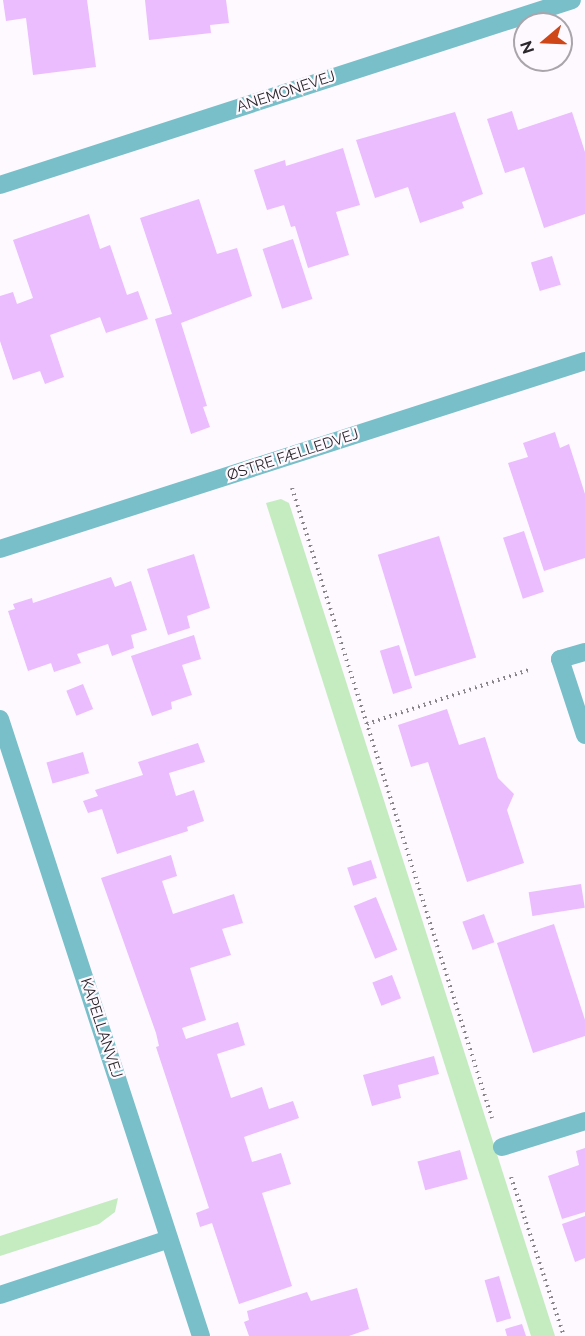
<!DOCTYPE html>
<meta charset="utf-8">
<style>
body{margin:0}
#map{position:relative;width:585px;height:1336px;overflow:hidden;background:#fdf9ff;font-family:Raleway,sans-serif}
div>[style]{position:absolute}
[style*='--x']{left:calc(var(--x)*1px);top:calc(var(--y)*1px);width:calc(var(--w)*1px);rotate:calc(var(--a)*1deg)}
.green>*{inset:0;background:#c4ecc0}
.building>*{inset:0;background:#ebbcfe;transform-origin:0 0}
.path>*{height:4px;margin-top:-2px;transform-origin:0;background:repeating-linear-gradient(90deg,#8a868b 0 1.5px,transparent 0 6px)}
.minor>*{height:18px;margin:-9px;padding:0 9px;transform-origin:9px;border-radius:9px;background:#78bfc9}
span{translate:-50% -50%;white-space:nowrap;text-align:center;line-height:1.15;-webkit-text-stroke:4.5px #fdf9ff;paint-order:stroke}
.street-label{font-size:15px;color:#2b272c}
.north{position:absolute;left:513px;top:12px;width:60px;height:60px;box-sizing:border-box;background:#fdf9ff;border:2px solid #a9a5ab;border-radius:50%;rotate:251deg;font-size:16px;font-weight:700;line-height:24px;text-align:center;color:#2b272c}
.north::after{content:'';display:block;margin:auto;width:21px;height:27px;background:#cf4718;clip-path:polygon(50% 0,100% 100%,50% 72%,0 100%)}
</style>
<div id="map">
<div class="green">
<i style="clip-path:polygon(281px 499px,289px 503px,555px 1336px,531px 1336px,266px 503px)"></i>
<i style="clip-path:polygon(118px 1198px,115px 1212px,99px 1224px,0 1256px,0 1236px)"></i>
</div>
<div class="building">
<i style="clip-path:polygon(3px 0,87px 0,96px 67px,33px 75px,26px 18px,6px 21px)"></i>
<i style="clip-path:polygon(145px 0,226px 0,229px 23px,210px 25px,211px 33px,149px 40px)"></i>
<i style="clip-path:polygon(512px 111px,518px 130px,572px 112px,585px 152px,585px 214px,544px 228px,524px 167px,505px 173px,487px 119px)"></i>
<i style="clip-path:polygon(455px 112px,483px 194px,462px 202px,464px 208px,420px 223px,408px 187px,375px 198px,356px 140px)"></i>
<i style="clip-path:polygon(343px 148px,360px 205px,336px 212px,349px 255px,308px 268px,295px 226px,291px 227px,284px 205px,267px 210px,254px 170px,285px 160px,286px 166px)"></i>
<i style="clip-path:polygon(199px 199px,217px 254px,237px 248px,252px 296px,181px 323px,207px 406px,203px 407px,210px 427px,191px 434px,155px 319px,172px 314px,140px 218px)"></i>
<i style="clip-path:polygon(89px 214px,100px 249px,110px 245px,127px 295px,138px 291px,148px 319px,106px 333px,100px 317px,50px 335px,64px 377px,45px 384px,40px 371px,13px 380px,0 341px,0 296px,13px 292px,17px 304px,33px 298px,13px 240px)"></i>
<i style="left:293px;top:239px;width:63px;height:32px;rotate:72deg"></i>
<i style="left:552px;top:256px;width:30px;height:22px;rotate:73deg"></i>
<i style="clip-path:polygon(555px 432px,560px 448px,569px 444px,585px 494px,585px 558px,544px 571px,508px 463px,528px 457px,523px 443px)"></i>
<i style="left:524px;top:531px;width:64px;height:22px;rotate:72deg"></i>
<i style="left:439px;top:536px;width:127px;height:64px;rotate:73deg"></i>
<i style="clip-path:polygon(194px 554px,210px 608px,187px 616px,190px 628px,168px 635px,147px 569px)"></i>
<i style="clip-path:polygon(111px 577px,115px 587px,131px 581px,147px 630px,131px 635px,134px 648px,112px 656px,108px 644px,77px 654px,81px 663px,54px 672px,51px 663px,28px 671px,8px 611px,15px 609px,13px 604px,32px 598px,33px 603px)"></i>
<i style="clip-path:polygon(194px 635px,201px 659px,182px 665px,192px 695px,171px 702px,172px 709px,152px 716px,131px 656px)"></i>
<i style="left:399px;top:645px;width:45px;height:20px;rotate:73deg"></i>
<i style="left:83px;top:684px;width:27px;height:18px;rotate:68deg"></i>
<i style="clip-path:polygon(447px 709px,459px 745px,485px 737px,498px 778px,514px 794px,507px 810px,524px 863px,467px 882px,428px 762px,411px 767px,398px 725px)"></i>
<i style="clip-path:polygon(198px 743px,205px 762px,169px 773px,176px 796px,194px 790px,204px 821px,187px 827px,188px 831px,117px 854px,102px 809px,88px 813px,83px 801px,98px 796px,95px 790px,143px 775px,138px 762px)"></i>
<i style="left:83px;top:752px;width:22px;height:38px;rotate:74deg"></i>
<i style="clip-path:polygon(171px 855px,177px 876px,162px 881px,173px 914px,234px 894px,243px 923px,222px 929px,231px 955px,190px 968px,206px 1020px,182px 1028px,186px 1039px,238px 1022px,245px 1045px,217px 1054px,231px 1098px,262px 1087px,269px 1109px,293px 1101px,299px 1118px,244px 1137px,252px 1162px,281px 1153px,291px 1184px,262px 1193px,292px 1286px,239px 1304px,212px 1223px,200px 1227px,196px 1213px,209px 1208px,156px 1047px,159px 1046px,156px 1033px,101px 878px)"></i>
<i style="left:371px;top:860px;width:19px;height:25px;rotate:72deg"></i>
<i style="left:581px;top:884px;width:24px;height:53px;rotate:81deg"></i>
<i style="left:376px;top:897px;width:57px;height:24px;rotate:68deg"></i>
<i style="left:484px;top:914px;width:30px;height:23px;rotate:70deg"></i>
<i style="clip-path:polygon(554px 924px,585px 1020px,585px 1036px,533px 1053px,497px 943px)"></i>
<i style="left:392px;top:975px;width:25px;height:21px;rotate:69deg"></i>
<i style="clip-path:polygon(434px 1056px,439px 1074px,398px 1085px,401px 1098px,372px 1106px,363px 1075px)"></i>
<i style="clip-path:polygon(585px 1148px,585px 1212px,562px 1219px,548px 1176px,579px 1165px,576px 1151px)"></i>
<i style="left:460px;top:1150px;width:30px;height:44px;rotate:75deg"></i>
<i style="clip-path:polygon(585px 1216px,585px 1258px,575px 1262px,562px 1224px)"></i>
<i style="left:499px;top:1276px;width:44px;height:15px;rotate:74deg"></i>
<i style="clip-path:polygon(357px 1288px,369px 1329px,349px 1336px,249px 1336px,244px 1322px,249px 1320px,247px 1311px,307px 1292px,311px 1301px)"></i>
<i style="clip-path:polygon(522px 1324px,526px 1336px,507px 1336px,505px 1329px)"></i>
</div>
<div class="path">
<i style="--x:292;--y:488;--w:661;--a:72.39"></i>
<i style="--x:367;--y:724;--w:173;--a:-18.5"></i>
<i style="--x:511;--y:1177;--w:168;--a:71.6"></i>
</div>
<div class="minor">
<i style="--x:0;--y:185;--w:601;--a:-17.92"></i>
<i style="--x:0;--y:549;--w:614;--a:-17.82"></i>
<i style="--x:585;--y:652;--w:26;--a:164"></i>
<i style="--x:560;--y:659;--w:80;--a:71.8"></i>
<i style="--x:0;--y:719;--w:649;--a:71.96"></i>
<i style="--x:502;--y:1147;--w:87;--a:-17.4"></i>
<i style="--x:0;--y:1295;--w:178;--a:-18.3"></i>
</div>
<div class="street-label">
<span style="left:286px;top:92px;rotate:-18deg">ANEMONEVEJ</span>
<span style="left:293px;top:455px;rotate:-18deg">ØSTRE FÆLLEDVEJ</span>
<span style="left:101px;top:1028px;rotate:72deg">KAPELLANVEJ</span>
</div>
<div class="north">N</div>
</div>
